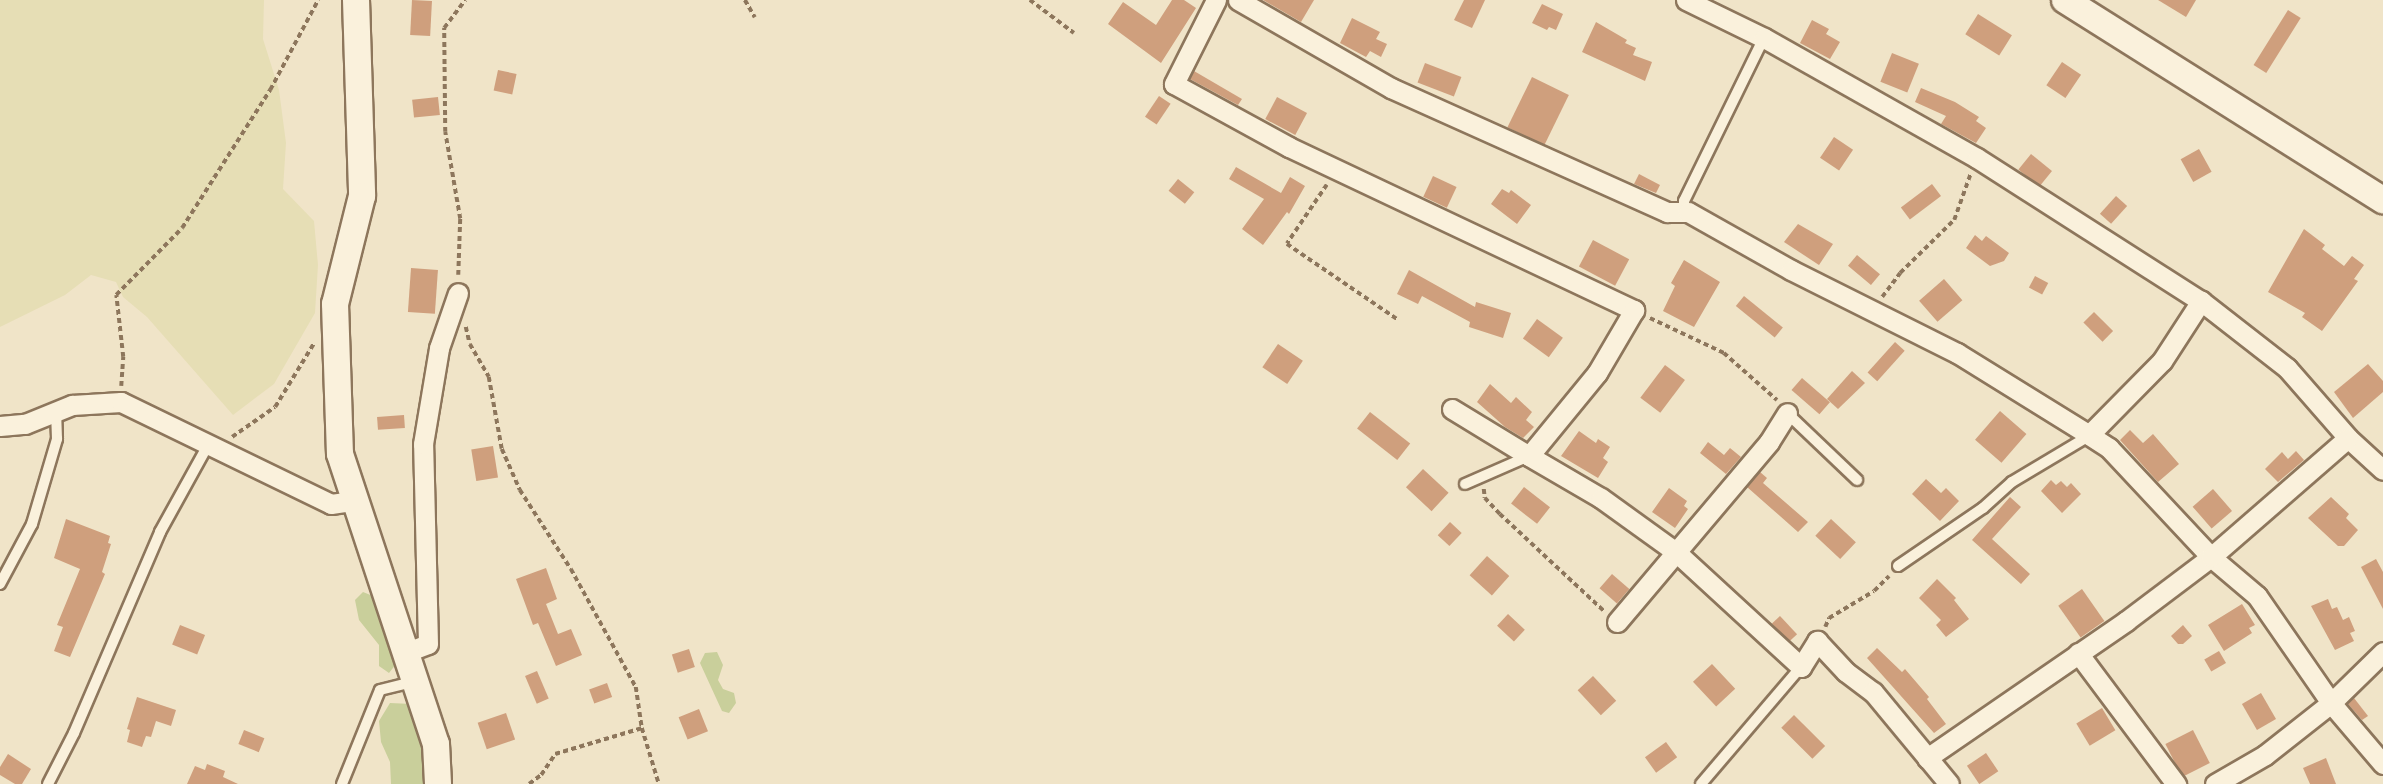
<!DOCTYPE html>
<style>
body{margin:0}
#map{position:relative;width:2383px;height:784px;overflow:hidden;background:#f0e4c8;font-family:Spectral,serif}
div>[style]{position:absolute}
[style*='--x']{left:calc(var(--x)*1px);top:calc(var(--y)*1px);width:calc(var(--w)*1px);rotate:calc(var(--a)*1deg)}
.farmland>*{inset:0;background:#e6deb5}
.green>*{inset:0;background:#c9cf9b}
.building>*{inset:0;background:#cf9f7d;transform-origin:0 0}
.path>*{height:3.5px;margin-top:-1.75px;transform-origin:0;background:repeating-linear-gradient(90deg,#8d765c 0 5px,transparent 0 8.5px)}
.roads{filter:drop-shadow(2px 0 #8d765c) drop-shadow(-2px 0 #8d765c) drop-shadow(0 2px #8d765c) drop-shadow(0 -2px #8d765c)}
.lane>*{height:10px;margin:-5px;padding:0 5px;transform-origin:5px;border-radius:5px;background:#faf1dc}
.street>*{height:19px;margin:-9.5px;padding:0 9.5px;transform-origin:9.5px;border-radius:9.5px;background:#faf1dc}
.secondary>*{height:26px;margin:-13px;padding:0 13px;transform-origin:13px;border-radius:13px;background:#faf1dc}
span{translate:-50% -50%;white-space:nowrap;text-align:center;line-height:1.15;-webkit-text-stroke:6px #f7eed8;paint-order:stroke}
</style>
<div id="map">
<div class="farmland">
<i style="clip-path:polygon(0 0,264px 0,263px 39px,279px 90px,286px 143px,283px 189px,314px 221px,318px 265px,315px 313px,274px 384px,233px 415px,147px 317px,123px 297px,116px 282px,91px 275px,65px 295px,0 327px)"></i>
</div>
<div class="green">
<i style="clip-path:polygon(363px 592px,373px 596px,383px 615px,396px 664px,389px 673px,379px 666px,379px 645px,359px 620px,355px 600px)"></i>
<i style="clip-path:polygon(717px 652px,723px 665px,718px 680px,723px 689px,734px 693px,736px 703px,729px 713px,722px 711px,700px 663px,705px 653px)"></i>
<i style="clip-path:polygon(390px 703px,412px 704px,428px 735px,430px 784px,391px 784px,390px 762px,381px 742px,379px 721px)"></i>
</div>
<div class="building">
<i style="left:412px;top:0;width:20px;height:35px;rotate:3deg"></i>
<i style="clip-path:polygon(1172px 0,1184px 0,1196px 8px,1161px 63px,1108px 24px,1123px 2px,1156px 25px)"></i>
<i style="clip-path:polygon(1263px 0,1314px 0,1301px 22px)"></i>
<i style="clip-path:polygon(1464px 0,1485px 0,1472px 28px,1454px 20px)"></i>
<i style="clip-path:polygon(2158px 0,2196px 0,2186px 17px)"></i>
<i style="clip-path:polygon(1542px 4px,1563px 14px,1556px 30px,1549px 27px,1547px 30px,1532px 23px)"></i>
<i style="left:2288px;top:10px;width:15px;height:65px;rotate:32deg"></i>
<i style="left:1978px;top:14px;width:40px;height:24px;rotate:32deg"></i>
<i style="clip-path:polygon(1352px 18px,1380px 32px,1376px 39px,1387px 44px,1381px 57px,1370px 51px,1366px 57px,1340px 43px)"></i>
<i style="clip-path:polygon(1812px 20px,1829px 29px,1826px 34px,1840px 42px,1830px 59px,1800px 43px)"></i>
<i style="clip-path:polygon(1596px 22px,1627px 40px,1625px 43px,1636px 48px,1633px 55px,1652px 62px,1645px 81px,1582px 52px)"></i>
<i style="left:1892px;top:53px;width:29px;height:31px;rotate:22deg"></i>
<i style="left:2062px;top:62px;width:23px;height:28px;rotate:34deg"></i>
<i style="left:1425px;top:63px;width:39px;height:21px;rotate:21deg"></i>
<i style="left:498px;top:70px;width:19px;height:21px;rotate:12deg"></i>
<i style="clip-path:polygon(1194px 71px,1242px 99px,1238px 105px,1190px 79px)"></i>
<i style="left:1532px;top:77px;width:41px;height:56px;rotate:26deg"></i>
<i style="clip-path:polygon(1921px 88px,1955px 102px,1979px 117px,1976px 121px,1986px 128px,1976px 143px,1941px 124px,1946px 116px,1915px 102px)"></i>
<i style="left:1159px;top:96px;width:14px;height:25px;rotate:34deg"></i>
<i style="left:438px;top:97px;width:18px;height:26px;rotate:84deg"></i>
<i style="left:1277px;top:97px;width:34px;height:25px;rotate:28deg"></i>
<i style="left:1834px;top:137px;width:23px;height:25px;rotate:34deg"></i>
<i style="left:2199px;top:149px;width:26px;height:21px;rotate:61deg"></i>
<i style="left:2031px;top:154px;width:27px;height:20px;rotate:39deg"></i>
<i style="clip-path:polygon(1236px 167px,1281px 193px,1290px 177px,1305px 186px,1289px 214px,1287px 212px,1263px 245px,1242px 229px,1264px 199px,1229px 179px)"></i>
<i style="clip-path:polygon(1639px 174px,1660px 185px,1656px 193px,1634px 184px)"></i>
<i style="left:1433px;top:176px;width:26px;height:23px;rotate:25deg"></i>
<i style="left:1178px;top:179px;width:21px;height:15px;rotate:39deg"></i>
<i style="left:1932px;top:184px;width:15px;height:39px;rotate:53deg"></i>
<i style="clip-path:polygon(1502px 189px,1509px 193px,1511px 190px,1531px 205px,1517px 224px,1491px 204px)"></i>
<i style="left:2116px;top:196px;width:15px;height:24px;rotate:42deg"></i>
<i style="clip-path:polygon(1798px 224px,1833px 244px,1819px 265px,1784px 242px)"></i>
<i style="clip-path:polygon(2304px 229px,2325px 245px,2322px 249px,2344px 266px,2352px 256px,2364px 265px,2354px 279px,2358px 281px,2322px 331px,2302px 317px,2305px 313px,2268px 292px)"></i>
<i style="clip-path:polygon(1975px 235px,1982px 241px,1986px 236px,2009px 253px,2004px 261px,1990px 266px,1966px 248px)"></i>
<i style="left:1593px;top:240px;width:41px;height:30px;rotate:28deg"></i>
<i style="left:1857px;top:255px;width:30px;height:14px;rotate:40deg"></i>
<i style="clip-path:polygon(1684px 260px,1720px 282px,1694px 327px,1663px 311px,1675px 286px,1671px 283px)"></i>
<i style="left:411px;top:268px;width:27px;height:44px;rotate:4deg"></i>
<i style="clip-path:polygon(1409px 270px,1475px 307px,1476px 302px,1511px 313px,1503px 338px,1469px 327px,1470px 322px,1422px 296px,1418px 304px,1397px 294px)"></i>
<i style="left:2035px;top:276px;width:15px;height:13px;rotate:28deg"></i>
<i style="left:1944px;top:279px;width:28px;height:33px;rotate:49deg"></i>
<i style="left:1744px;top:296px;width:50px;height:13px;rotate:39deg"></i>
<i style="left:2094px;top:312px;width:27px;height:15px;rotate:45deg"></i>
<i style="left:1537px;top:319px;width:32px;height:24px;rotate:36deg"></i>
<i style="left:1895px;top:342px;width:13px;height:41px;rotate:42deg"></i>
<i style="left:1278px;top:344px;width:30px;height:28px;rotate:34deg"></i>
<i style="clip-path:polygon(2368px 364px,2383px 381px,2383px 392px,2353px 418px,2334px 392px)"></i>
<i style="left:1665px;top:365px;width:25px;height:41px;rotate:37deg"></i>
<i style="clip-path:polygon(1852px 371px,1865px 383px,1838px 409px,1827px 399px)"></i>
<i style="left:1802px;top:378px;width:37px;height:16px;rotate:41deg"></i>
<i style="clip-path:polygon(1490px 384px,1511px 403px,1516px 397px,1532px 412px,1526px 420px,1534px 427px,1523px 438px,1505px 427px,1477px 402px)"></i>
<i style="left:2000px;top:411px;width:35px;height:38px;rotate:41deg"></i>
<i style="left:1370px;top:412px;width:51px;height:21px;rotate:38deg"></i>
<i style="left:404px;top:415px;width:13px;height:27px;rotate:86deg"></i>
<i style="clip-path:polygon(2130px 430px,2143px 443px,2153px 434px,2179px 464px,2158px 482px,2120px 440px)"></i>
<i style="clip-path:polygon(1579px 431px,1596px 443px,1598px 439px,1610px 447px,1603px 458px,1608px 462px,1598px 478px,1561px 456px)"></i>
<i style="clip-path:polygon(1708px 442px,1724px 455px,1730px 448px,1741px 457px,1726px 474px,1700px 453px)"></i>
<i style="left:493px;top:446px;width:32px;height:22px;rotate:81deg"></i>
<i style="clip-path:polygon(2296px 451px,2304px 460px,2278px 482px,2265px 469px,2282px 452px,2288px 459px)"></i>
<i style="left:1423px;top:469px;width:35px;height:25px;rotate:43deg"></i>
<i style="clip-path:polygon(1760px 472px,1767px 478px,1763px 483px,1808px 522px,1798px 532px,1747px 487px)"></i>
<i style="clip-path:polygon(1926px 479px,1941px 493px,1946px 488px,1959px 501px,1940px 521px,1912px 494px)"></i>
<i style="clip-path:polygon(2051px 480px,2056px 485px,2061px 481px,2067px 487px,2071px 483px,2081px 494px,2062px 513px,2041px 491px)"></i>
<i style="left:1524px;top:487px;width:33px;height:21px;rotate:38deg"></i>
<i style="clip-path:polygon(1669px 488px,1687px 501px,1684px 506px,1688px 509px,1675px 528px,1652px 512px)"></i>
<i style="left:2213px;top:489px;width:29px;height:27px;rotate:49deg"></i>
<i style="clip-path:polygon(2010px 497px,2021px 507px,1992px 539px,2030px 574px,2021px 584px,1972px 540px)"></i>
<i style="clip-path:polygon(2331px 497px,2349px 514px,2346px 518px,2358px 530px,2344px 546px,2338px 546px,2308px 518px)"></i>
<i style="clip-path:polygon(66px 519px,110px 536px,108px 543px,111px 544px,102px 572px,105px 574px,70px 657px,54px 651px,63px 627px,57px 625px,80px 569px,54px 558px)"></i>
<i style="left:1831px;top:519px;width:34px;height:23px;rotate:43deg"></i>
<i style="left:1450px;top:522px;width:16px;height:18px;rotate:43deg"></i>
<i style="left:1487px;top:556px;width:30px;height:26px;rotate:42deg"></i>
<i style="clip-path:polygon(2376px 559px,2383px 572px,2383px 609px,2361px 567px)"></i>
<i style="clip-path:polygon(546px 568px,557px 599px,546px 604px,558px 634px,571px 629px,582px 655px,556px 666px,538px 623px,533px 625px,516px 579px)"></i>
<i style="left:1612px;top:574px;width:23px;height:19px;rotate:41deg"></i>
<i style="clip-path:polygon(1937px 579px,1956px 598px,1954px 600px,1969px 619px,1946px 637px,1936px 625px,1941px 620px,1919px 598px)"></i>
<i style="left:2082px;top:589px;width:39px;height:29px;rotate:55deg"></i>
<i style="clip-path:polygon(2328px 599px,2332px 609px,2337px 607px,2343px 620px,2349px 617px,2355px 631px,2350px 633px,2354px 641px,2335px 650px,2311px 606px)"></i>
<i style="clip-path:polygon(2242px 604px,2255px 625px,2249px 628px,2252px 633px,2224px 651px,2208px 625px)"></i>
<i style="left:1508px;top:614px;width:23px;height:16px;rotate:43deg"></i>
<i style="left:1780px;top:616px;width:25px;height:11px;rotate:47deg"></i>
<i style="left:180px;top:625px;width:27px;height:21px;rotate:22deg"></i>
<i style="clip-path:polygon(2183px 625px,2192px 636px,2183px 644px,2178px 644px,2171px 636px)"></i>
<i style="clip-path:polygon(1877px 648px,1902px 672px,1905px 669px,1929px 697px,1927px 699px,1946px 724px,1934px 733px,1867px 658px)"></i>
<i style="left:689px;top:649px;width:19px;height:18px;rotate:72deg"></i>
<i style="left:2219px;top:651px;width:14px;height:17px;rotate:60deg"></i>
<i style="left:1712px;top:664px;width:34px;height:26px;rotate:47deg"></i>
<i style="left:537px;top:671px;width:30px;height:13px;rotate:67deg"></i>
<i style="left:1593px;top:676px;width:34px;height:21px;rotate:47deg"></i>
<i style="left:607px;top:683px;width:15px;height:19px;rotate:70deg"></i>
<i style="left:2261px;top:693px;width:30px;height:22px;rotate:60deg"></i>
<i style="clip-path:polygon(137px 697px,176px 710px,171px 726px,156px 721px,151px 737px,146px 736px,142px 747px,127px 742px,130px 730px,127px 729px)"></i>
<i style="clip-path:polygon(2354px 698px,2368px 716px,2362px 720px,2348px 704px)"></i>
<i style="left:2102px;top:708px;width:26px;height:30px;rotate:59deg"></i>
<i style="left:699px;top:709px;width:24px;height:22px;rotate:68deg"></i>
<i style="left:506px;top:713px;width:28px;height:30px;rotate:71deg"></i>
<i style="left:1794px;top:715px;width:44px;height:18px;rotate:45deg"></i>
<i style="left:244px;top:730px;width:22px;height:15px;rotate:22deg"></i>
<i style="left:2193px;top:730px;width:37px;height:31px;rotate:63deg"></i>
<i style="left:1666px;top:742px;width:19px;height:26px;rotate:54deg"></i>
<i style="left:1986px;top:753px;width:22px;height:23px;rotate:56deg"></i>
<i style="clip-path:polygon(8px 754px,31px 769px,22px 784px,15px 784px,0 775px,0 767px)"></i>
<i style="clip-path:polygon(2326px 758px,2336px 784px,2310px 784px,2303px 768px)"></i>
<i style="clip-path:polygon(207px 764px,225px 771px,223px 777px,238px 784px,187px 784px,195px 766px,205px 770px)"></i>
</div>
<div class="path">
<i style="--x:745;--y:0;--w:20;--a:60"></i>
<i style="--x:1030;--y:0;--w:55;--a:36.9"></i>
<i style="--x:1327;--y:185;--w:71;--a:124.1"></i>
<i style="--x:1287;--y:244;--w:133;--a:34.3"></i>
<i style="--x:458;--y:275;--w:56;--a:-88"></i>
<i style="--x:460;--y:219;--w:88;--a:-99.8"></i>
<i style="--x:445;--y:132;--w:104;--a:-90.6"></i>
<i style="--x:444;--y:28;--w:35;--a:-53"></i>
<i style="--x:1882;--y:297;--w:30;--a:-53"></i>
<i style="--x:1900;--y:273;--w:76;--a:-44.5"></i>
<i style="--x:1954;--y:220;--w:48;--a:-70.4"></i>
<i style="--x:1650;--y:318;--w:82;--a:25.3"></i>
<i style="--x:1724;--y:353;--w:71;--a:41.6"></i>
<i style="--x:466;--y:327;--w:17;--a:77"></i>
<i style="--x:470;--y:344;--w:38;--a:60"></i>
<i style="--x:489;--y:377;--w:73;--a:79.8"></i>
<i style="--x:502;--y:449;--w:45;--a:66.3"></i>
<i style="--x:520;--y:490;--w:94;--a:57.2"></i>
<i style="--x:571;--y:569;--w:135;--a:61.2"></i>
<i style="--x:636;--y:687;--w:41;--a:81.7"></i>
<i style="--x:642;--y:728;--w:59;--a:73.1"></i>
<i style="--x:121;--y:386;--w:29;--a:-86"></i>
<i style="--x:123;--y:357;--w:62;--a:-96.4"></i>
<i style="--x:116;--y:295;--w:94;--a:-45.4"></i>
<i style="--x:182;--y:228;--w:164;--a:-57.5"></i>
<i style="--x:270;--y:90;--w:102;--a:-61.9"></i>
<i style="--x:232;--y:437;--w:52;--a:-34.9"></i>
<i style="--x:275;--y:407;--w:75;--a:-58.6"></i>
<i style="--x:1484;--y:489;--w:9;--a:84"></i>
<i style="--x:1485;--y:498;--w:22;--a:47"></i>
<i style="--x:1500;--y:514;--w:144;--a:43"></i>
<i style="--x:1825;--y:627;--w:10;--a:-66"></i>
<i style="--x:1829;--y:618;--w:52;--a:-31"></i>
<i style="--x:1874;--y:591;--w:21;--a:-45"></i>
<i style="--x:529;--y:784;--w:15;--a:-37"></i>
<i style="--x:541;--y:775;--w:25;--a:-56"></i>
<i style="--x:555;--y:754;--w:91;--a:-16.6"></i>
</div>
<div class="roads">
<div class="lane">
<i style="--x:1684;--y:212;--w:11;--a:-90"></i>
<i style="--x:1684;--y:201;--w:182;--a:-63.9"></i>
<i style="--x:1787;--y:413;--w:97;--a:43.7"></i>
<i style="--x:1465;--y:484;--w:70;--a:-23.6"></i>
<i style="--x:1898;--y:566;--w:103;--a:-34.3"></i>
<i style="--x:1983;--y:508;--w:39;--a:-42"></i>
<i style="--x:2012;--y:482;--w:90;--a:-30.9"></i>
<i style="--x:0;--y:584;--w:68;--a:-61.9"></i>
<i style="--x:32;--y:524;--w:89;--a:-73.6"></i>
<i style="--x:57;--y:439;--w:27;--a:-92"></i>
<i style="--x:48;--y:784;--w:57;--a:-63"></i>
<i style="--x:74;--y:733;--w:219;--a:-66.8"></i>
<i style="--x:160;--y:532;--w:99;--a:-61.1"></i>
<i style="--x:342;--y:784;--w:101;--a:-68"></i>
<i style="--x:380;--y:690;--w:34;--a:-14"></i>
<i style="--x:1701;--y:784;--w:154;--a:-49.5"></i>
</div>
<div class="street">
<i style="--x:1216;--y:0;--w:94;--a:116.6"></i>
<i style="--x:1174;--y:84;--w:131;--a:28.7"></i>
<i style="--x:1289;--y:147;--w:382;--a:25.3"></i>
<i style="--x:1634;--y:310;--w:73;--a:120.4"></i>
<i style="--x:1597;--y:373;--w:107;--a:129.3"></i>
<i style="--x:1529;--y:456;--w:83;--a:30.3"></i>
<i style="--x:1601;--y:498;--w:92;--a:35.8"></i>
<i style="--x:1676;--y:552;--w:170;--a:42.6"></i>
<i style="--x:1801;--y:667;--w:31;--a:-58"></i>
<i style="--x:1817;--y:641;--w:42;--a:46.9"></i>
<i style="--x:1846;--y:672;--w:34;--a:37"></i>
<i style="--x:1873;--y:692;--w:119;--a:50.4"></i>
<i style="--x:1238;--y:0;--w:177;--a:29.9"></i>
<i style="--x:1391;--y:88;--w:303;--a:24.2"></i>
<i style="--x:1667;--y:212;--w:21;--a:0"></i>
<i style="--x:1688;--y:212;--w:118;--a:29.4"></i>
<i style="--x:1791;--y:270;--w:186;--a:26.6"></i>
<i style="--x:1957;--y:353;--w:155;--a:31.8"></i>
<i style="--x:2089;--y:435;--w:24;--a:33"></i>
<i style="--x:2109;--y:448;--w:149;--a:46.9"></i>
<i style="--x:2211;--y:557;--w:60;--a:40.3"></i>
<i style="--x:2257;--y:596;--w:130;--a:55.3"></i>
<i style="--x:2331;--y:703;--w:80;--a:49.6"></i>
<i style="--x:1686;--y:0;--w:87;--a:26"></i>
<i style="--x:1764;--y:38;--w:244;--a:29.4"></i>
<i style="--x:1977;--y:158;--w:266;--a:32.6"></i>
<i style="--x:2201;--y:301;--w:109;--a:37.9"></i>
<i style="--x:2287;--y:368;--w:93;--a:48.9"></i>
<i style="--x:2348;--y:438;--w:47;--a:42.4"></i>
<i style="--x:1452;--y:409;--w:90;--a:31.4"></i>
<i style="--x:0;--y:426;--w:25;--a:-5"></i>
<i style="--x:25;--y:424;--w:51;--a:-22"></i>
<i style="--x:72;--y:405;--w:49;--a:-3.5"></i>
<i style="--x:121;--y:402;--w:233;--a:25.9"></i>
<i style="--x:331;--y:504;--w:22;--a:-8"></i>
<i style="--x:2089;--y:435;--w:104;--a:-45.4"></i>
<i style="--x:2162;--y:361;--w:72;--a:-57"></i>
<i style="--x:1617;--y:622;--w:236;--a:-49.8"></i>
<i style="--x:1769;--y:442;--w:34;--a:-58"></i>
<i style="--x:407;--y:652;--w:22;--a:-21"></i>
<i style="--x:428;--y:644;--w:200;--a:-91.4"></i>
<i style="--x:423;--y:444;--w:97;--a:-80.5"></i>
<i style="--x:439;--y:348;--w:58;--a:-70.9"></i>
<i style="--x:2078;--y:653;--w:164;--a:53.2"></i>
<i style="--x:1927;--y:758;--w:242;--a:-34.5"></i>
<i style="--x:2126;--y:621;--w:106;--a:-37"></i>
<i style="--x:2211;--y:557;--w:181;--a:-41"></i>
<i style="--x:2215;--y:784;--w:58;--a:-30.1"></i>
<i style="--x:2265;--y:755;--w:84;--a:-38.2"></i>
<i style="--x:2331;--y:703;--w:73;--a:-44.4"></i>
</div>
<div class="secondary">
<i style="--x:356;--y:0;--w:196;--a:88.2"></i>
<i style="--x:362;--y:196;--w:111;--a:104"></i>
<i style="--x:335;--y:304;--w:150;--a:88.1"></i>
<i style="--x:340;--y:454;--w:305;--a:71.7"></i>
<i style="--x:436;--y:744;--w:40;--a:87.1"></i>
<i style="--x:2065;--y:0;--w:376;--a:32.2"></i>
</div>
</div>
</div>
